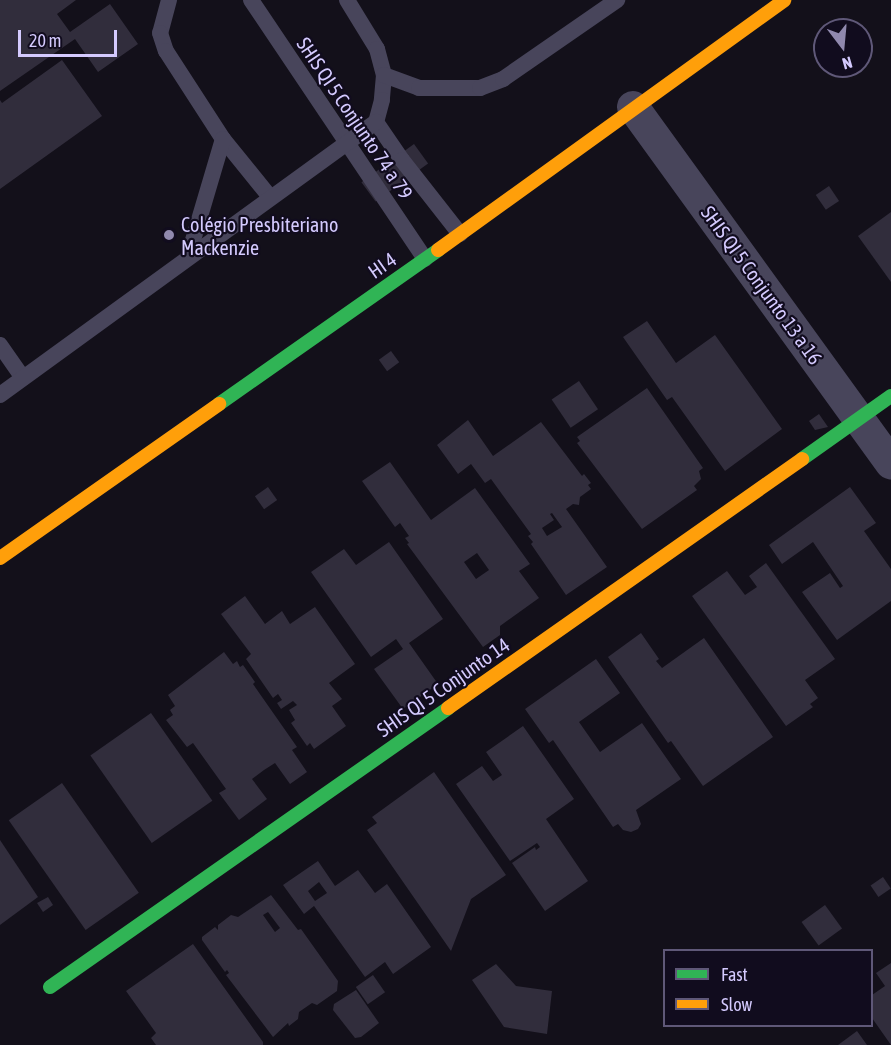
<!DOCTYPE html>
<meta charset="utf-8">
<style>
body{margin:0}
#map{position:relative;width:891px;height:1045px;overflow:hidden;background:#13101a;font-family:"Asap Condensed",sans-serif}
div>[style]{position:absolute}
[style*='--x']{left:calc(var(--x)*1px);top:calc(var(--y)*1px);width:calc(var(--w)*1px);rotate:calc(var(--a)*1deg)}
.building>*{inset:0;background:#312d3c;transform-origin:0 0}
.lane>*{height:16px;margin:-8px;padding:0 8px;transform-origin:8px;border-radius:8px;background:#48455b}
.street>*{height:32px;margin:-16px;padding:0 16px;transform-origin:16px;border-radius:16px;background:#48455b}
.fast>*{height:14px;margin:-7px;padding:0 7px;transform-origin:7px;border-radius:7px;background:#30b455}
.slow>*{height:14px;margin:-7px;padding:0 7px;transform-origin:7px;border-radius:7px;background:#ff9f0a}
.dots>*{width:16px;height:16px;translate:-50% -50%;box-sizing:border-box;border:3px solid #110c1e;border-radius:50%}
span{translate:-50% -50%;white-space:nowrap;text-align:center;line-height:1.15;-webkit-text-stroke:4.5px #110c1e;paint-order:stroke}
.street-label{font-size:20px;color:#d4cafe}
.poi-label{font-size:20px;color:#d4cafe}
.left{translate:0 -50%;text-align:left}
.legend{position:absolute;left:663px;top:949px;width:210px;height:78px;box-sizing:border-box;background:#110c1e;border:2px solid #5f5878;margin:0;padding:8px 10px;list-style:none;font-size:18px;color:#d4cafe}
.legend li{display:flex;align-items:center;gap:12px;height:30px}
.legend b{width:30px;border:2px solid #5f5878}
.north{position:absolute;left:813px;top:18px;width:60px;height:60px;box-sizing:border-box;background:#110c1e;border:2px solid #5f5878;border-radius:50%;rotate:164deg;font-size:16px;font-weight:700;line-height:24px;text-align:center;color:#d4cafe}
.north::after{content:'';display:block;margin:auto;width:21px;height:27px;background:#9089ae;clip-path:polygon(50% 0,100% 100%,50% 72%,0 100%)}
.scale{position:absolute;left:18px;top:30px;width:99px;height:27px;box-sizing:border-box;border:3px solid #d4cafe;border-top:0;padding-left:8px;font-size:18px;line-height:21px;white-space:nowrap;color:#d4cafe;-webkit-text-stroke:4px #110c1e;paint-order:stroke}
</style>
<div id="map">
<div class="building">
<i style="clip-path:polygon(0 0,76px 0,57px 14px,70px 32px,110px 4px,138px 44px,98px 72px,75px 39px,0 91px)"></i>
<i style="clip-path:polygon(62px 60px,102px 116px,0 189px,0 100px,2px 103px)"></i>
<i style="left:414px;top:144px;width:24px;height:65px;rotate:54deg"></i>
<i style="left:829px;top:186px;width:18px;height:16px;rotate:56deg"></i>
<i style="clip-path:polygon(891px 212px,891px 282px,858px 236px)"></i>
<i style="clip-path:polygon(647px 321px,676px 363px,715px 335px,782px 429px,725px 471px,672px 397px,667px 400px,623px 337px)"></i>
<i style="left:391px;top:351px;width:14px;height:15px;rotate:54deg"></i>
<i style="left:579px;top:381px;width:34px;height:33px;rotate:56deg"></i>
<i style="clip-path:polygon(647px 388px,703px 468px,699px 471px,701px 479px,694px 486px,697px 490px,642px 529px,577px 443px,580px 441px,577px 437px)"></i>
<i style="clip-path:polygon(819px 414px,828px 427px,815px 430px,809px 421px)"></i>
<i style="clip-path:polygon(evenodd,468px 420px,493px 456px,541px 422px,582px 476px,584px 474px,591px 483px,588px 485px,591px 489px,580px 497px,579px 505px,573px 504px,566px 509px,607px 567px,566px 595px,531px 544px,533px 542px,528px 536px,531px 534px,491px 479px,485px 483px,471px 464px,458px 474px,437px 445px,468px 420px,552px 513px,562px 527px,547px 536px,542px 528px,554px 520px,550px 514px,552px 513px)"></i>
<i style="clip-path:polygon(evenodd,390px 462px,431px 520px,475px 488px,530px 564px,519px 571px,539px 598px,500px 626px,500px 635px,483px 647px,407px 544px,409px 543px,405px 538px,409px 536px,400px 523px,395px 527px,362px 481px,390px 462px,477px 553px,489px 570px,476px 579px,464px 562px,477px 553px)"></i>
<i style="left:268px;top:487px;width:16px;height:16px;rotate:55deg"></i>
<i style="clip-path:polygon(850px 487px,876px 523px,864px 531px,891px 569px,891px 601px,837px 640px,802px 592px,830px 573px,840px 588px,843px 586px,813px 542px,782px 564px,769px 545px)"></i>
<i style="clip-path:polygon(389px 542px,443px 619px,409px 643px,438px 684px,403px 709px,374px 669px,403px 649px,396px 639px,371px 657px,311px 572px,344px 549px,356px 565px)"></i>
<i style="clip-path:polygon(766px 563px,835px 659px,805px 680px,818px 698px,810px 704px,813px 707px,786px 726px,692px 596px,727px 571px,745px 595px,757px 587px,749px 576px)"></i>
<i style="clip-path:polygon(245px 596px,265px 624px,282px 611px,290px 624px,315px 607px,355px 664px,329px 683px,342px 699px,332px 706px,346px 726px,314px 749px,310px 743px,307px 746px,291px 723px,295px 720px,289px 710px,297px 705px,293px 701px,281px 709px,277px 703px,282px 700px,278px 694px,273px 698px,246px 659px,251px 654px,221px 614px)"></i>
<i style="clip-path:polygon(641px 633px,659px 659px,656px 661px,662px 668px,704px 638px,773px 737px,703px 786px,671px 741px,668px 743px,608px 657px)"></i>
<i style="clip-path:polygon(224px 652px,233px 664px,237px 661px,240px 667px,243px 665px,255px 682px,253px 684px,297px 747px,292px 750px,307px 772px,290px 784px,275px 763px,264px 770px,252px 779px,267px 799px,239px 820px,219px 793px,226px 789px,193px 743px,187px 747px,166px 720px,173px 715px,170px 710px,175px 706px,168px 695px)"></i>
<i style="clip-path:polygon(596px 659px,620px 693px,579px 722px,600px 752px,642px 723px,681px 779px,636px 810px,641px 824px,638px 829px,631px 832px,623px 830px,618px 824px,613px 827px,553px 740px,549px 743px,525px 709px)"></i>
<i style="left:151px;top:713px;width:107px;height:74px;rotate:55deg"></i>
<i style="clip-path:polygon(523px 726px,574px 799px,546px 819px,588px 881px,545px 911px,512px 863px,535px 847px,536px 850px,540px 847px,537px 843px,510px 861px,456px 784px,482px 766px,493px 781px,502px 775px,486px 752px)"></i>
<i style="clip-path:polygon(434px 772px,506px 875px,471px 899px,451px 951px,367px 830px,377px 823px,372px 817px)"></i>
<i style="left:62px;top:783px;width:134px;height:65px;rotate:55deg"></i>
<i style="clip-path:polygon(0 840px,38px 897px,0 925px)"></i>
<i style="clip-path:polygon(evenodd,318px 861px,335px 886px,358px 870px,375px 893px,387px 884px,431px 947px,393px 974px,385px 962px,365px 977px,314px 906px,304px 914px,283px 885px,318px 861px,319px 882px,327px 893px,315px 901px,308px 891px,319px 882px)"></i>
<i style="left:883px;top:877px;width:14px;height:15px;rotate:56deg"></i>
<i style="clip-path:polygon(evenodd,271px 895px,298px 930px,301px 929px,338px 981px,337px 991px,317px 1005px,312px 1003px,299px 1012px,298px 1019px,289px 1026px,288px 1023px,273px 1037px,226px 975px,229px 973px,227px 970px,225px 972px,202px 940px,202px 937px,215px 927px,218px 930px,218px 925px,231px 915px,238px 917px,271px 895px,268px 912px,280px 928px,275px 932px,263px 915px,268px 912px)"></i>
<i style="clip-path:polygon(48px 897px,53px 905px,43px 912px,37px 903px)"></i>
<i style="left:825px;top:905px;width:29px;height:29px;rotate:54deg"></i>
<i style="clip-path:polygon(193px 944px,263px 1042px,263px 1045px,156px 1045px,151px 1038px,156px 1033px,126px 991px)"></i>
<i style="clip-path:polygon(891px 963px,891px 1045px,872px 1018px,872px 995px,885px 986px,876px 973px)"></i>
<i style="clip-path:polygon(496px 964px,516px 986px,552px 991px,547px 1034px,504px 1027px,472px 980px)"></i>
<i style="left:373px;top:975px;width:21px;height:21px;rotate:55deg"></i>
<i style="clip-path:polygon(356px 990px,379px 1023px,361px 1037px,355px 1038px,333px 1010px,334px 1004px)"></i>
<i style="clip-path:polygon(857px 1031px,867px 1045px,838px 1045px)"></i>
</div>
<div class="lane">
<i style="--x:169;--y:0;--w:34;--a:105"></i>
<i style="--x:160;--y:33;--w:19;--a:72"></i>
<i style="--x:166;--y:51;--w:105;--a:57.1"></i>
<i style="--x:223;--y:139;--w:75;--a:51"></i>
<i style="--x:251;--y:0;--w:312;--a:56.1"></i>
<i style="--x:347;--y:0;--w:57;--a:58.5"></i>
<i style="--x:377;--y:49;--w:27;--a:75"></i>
<i style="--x:384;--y:75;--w:25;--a:95"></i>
<i style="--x:382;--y:100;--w:23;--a:105"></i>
<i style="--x:376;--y:122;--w:46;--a:55.6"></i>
<i style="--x:402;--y:160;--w:94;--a:51.9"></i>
<i style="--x:384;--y:75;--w:37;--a:20"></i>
<i style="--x:419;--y:88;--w:61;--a:0"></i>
<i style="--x:480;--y:88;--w:25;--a:-21"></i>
<i style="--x:503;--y:79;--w:139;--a:-34.7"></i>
<i style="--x:188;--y:257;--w:123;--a:-73.5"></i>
<i style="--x:0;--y:345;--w:40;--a:55.1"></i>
<i style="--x:0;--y:395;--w:465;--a:-36"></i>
</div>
<div class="street">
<i style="--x:633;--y:107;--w:440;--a:54.1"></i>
</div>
<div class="fast">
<i style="--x:219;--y:404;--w:268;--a:-35.1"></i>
<i style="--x:802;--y:459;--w:109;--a:-35.3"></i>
<i style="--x:50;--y:987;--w:486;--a:-35"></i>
</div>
<div class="slow">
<i style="--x:438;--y:250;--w:427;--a:-35.8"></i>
<i style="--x:0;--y:558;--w:268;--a:-35.1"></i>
<i style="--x:448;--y:708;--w:433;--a:-35.1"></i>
</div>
<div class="dots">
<i style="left:169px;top:235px;background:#9089ae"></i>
</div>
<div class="street-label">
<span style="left:355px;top:118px;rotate:56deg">SHIS QI 5 Conjunto 74 a 79</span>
<span style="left:382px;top:265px;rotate:-35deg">HI 4</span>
<span style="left:762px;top:285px;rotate:54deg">SHIS QI 5 Conjunto 13 a 16</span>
<span style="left:443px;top:687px;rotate:-35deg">SHIS QI 5 Conjunto 14</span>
</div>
<div class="poi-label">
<span class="left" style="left:181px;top:236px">Colégio Presbiteriano<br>Mackenzie</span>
</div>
<ul class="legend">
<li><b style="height:8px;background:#30b455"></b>Fast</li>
<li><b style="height:8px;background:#ff9f0a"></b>Slow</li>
</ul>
<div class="north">N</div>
<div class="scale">20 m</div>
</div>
